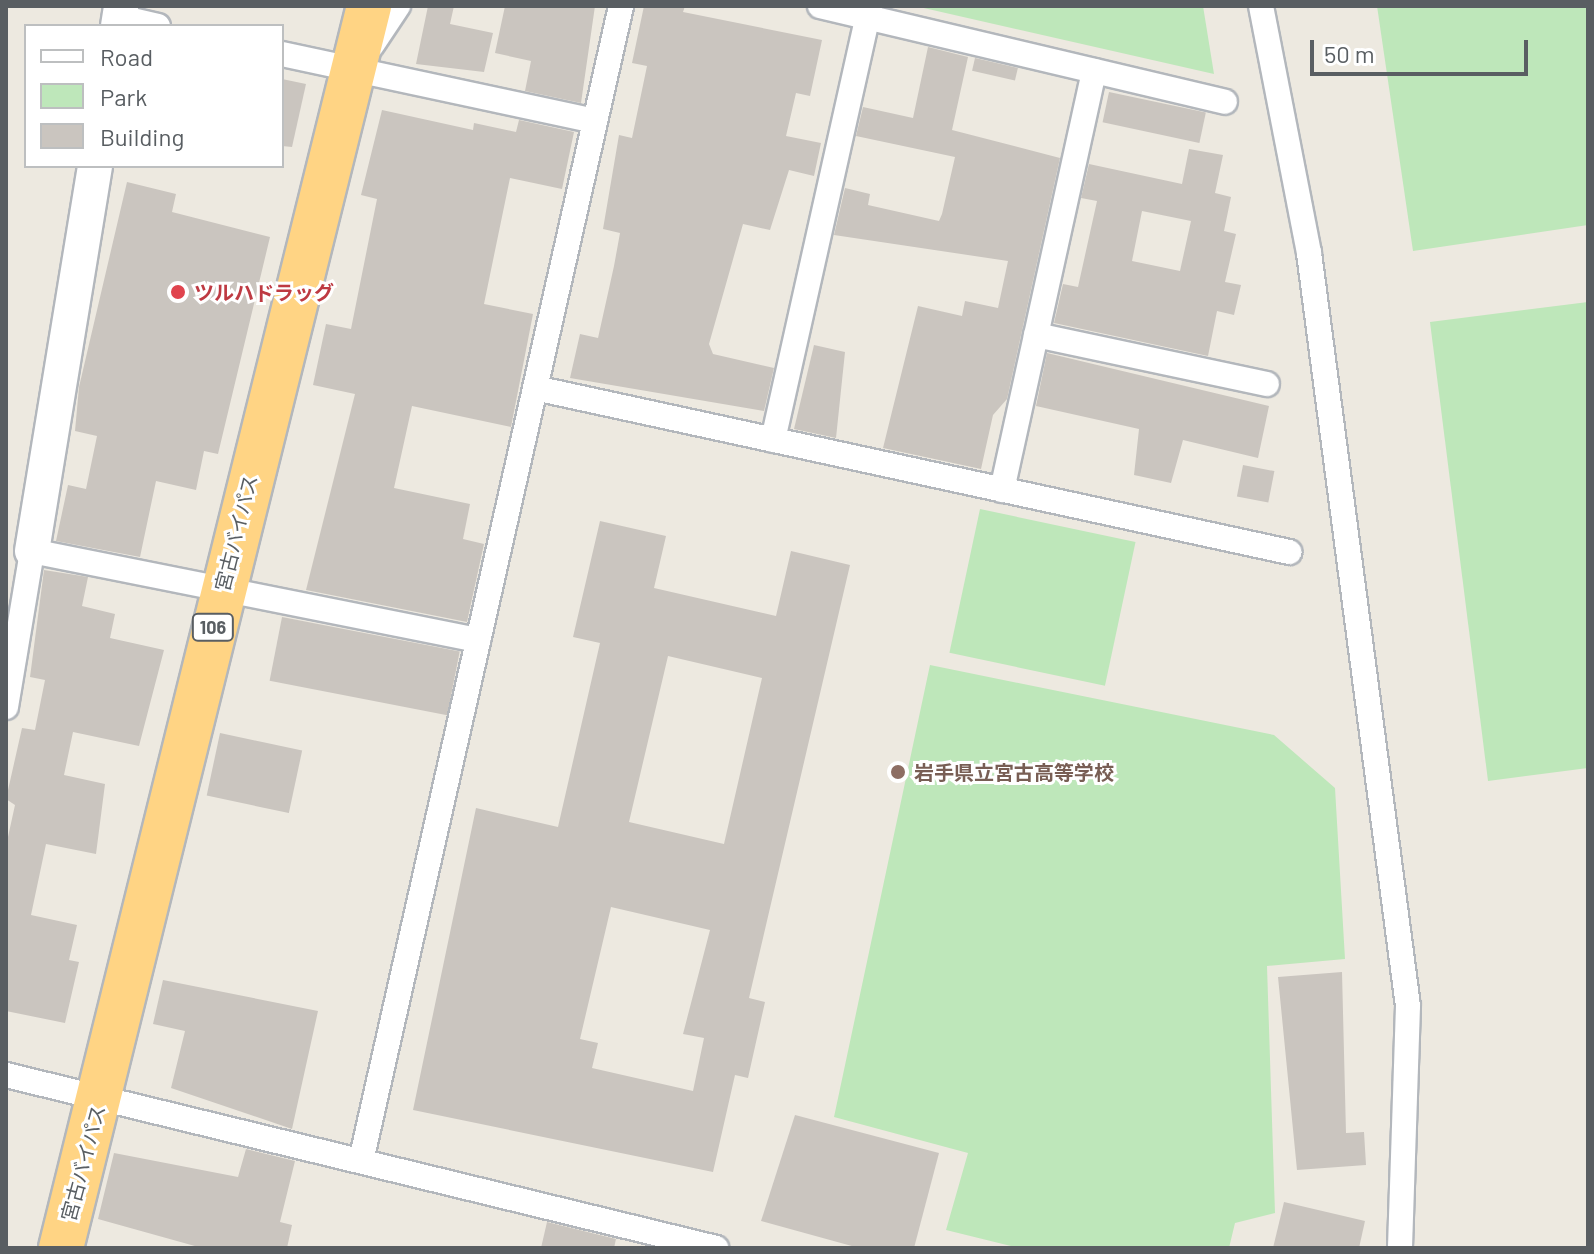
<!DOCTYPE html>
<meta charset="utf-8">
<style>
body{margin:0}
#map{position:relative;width:1594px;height:1254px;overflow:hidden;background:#ede9e0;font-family:Barlow,"Noto Sans JP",sans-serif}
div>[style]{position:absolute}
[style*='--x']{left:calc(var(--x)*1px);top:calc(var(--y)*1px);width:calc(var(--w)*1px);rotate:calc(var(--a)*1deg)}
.green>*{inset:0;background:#bee7ba;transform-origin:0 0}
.building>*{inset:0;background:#cac5bf;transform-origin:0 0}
.roads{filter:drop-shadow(2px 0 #b3b7bc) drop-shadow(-2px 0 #b3b7bc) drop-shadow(0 2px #b3b7bc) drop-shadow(0 -2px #b3b7bc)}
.street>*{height:24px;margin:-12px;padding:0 12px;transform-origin:12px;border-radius:12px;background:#fff}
.secondary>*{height:34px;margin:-17px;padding:0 17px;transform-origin:17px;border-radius:17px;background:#fff}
.highway>*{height:44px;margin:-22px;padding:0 22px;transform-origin:22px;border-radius:22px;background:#ffd484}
.dots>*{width:22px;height:22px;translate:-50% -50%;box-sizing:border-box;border:4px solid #fff;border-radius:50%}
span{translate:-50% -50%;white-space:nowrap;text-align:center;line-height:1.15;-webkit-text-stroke:6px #fff;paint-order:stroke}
.shield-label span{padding:2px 6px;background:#fff;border:2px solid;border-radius:6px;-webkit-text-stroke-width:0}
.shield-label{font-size:18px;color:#595e62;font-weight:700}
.health-label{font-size:20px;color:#be3a42;font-weight:700}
.left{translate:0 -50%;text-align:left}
.street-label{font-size:20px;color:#595e62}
.education-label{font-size:20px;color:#785e54;font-weight:700}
.frame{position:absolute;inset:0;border:8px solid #595e62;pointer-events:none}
.legend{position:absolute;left:24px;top:24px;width:260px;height:144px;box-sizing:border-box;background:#fff;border:2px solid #bdbfc0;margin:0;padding:10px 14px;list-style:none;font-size:24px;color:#595e62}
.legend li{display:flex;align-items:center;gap:16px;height:40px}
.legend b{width:40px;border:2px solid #bdbfc0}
.scale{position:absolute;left:1310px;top:40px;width:218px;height:36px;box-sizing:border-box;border:4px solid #595e62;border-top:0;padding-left:10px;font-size:24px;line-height:28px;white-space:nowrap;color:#595e62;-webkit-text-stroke:6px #fff;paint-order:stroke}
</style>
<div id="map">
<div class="green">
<i style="clip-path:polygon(915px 6px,1203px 6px,1214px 74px)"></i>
<i style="clip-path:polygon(1377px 6px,1588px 6px,1588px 225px,1413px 251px)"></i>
<i style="clip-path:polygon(1588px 302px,1588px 768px,1488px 781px,1430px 322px)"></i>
<i style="left:980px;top:509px;width:159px;height:147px;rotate:12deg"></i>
<i style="clip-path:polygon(930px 665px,1274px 735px,1335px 788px,1345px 959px,1267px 966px,1275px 1213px,1235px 1223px,1229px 1248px,1019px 1248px,946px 1230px,968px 1153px,834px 1117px)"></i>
</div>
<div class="building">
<i style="clip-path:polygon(428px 6px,454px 6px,450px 24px,493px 33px,484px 72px,416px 64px)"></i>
<i style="clip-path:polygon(505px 6px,595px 6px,581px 103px,525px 91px,531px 61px,495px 53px)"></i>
<i style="clip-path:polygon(644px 6px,685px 6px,683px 12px,822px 40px,810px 96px,796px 93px,786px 136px,821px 143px,814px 176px,789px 170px,770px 230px,743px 224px,709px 344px,713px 354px,774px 368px,764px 411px,570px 378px,580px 334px,598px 338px,614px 266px,620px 233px,603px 229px,619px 135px,632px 138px,647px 66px,632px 63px)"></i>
<i style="clip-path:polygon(928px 47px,968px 57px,952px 130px,1060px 158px,1007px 399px,993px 415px,981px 469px,883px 448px,918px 306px,962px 316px,965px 301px,998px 308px,1008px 261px,834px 235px,845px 188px,870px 194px,868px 205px,939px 221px,942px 214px,955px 157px,856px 136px,863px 107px,913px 118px)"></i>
<i style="left:975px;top:58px;width:44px;height:13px;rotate:13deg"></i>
<i style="clip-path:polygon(282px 79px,306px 84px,292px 147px,282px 146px)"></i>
<i style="left:1109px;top:92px;width:99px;height:31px;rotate:12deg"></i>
<i style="clip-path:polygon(382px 110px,473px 130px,474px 123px,516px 132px,519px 120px,574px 132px,562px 189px,510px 178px,484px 304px,533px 314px,511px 427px,412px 406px,394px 488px,470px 504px,463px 539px,484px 544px,467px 622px,306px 590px,355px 394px,313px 385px,326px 324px,351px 329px,377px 199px,361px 195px)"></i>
<i style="clip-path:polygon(evenodd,1189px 149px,1223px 155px,1215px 193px,1231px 197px,1224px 231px,1236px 234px,1225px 282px,1241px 285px,1234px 315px,1217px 311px,1208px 356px,1054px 323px,1063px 284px,1078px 287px,1097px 201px,1081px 198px,1089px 164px,1182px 184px,1189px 149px,1142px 211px,1191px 221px,1180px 271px,1132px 261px,1142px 211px)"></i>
<i style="clip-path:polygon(127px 182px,176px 194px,172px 212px,270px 237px,218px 454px,204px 451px,196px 490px,156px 481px,140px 557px,56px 541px,68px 485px,86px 489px,97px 436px,75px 431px,79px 387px)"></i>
<i style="clip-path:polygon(814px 345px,845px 352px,836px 438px,794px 429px)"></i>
<i style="clip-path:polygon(1047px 353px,1269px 406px,1258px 458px,1183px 440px,1171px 483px,1134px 475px,1139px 429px,1036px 406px)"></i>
<i style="left:1243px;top:465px;width:32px;height:32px;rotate:11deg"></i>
<i style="clip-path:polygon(evenodd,600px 521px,666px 536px,654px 588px,776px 616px,791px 551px,850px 565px,749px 998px,765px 1002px,748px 1078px,735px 1075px,713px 1172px,413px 1110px,476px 808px,558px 827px,600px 643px,573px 637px,600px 521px,668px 656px,762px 678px,724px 844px,629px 822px,668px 656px,600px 521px,611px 907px,710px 930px,683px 1034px,704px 1038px,693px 1091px,592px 1068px,598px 1043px,580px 1039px,611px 907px)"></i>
<i style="clip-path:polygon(44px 570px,88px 577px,82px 606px,115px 614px,110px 638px,164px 650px,139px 746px,73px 732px,64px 775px,105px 784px,96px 854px,46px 844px,31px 915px,77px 925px,69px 960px,79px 962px,65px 1023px,6px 1011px,6px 846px,15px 805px,6px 799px,22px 728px,35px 730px,45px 680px,30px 677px)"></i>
<i style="left:282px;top:617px;width:181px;height:65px;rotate:11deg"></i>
<i style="left:220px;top:733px;width:84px;height:64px;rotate:12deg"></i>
<i style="clip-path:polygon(1342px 972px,1346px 1133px,1364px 1132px,1366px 1165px,1297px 1170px,1278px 977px)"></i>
<i style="clip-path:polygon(163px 980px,318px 1011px,292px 1129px,171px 1088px,185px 1031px,153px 1024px)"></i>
<i style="clip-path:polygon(795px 1115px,939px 1153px,914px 1248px,859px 1248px,761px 1221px)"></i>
<i style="clip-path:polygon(246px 1149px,295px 1161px,280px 1222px,292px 1225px,287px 1248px,202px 1248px,98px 1219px,114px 1153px,238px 1177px)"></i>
<i style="clip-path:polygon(1284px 1202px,1365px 1221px,1359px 1248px,1273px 1248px)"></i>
<i style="clip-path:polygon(547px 1222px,616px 1239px,614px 1248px,541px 1248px)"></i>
</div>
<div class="roads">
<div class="street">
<i style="--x:820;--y:6;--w:416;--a:13.3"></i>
<i style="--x:1261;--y:6;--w:252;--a:79"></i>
<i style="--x:1309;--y:253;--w:759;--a:82.51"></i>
<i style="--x:1408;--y:1006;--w:242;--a:91.9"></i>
<i style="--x:119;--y:17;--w:40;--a:13"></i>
<i style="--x:372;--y:45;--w:47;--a:-56.3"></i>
<i style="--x:282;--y:54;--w:320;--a:12.1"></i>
<i style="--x:1036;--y:335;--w:236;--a:12"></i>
<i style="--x:535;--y:388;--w:772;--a:12.27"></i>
<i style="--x:773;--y:440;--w:445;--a:-77.4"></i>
<i style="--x:1002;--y:490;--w:429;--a:-77.6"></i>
<i style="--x:6;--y:707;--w:158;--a:-80.5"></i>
<i style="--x:32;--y:551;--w:455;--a:11.3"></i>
<i style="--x:6;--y:1075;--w:731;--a:13.69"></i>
<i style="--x:361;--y:1161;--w:1184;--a:-77.31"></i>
</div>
<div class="secondary">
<i style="--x:118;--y:26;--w:20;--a:-81"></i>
<i style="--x:32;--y:551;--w:390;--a:-80.7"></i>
</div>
<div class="highway">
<i style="--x:61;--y:1248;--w:1280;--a:-76.07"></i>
</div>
</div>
<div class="dots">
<i style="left:178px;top:292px;background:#e0444e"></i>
<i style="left:898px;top:772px;background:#8d6e63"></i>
</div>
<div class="shield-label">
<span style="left:213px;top:627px">106</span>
</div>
<div class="health-label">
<span class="left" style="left:194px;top:292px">ツルハドラッグ</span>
</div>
<div class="street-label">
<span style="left:236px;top:533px;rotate:-76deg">宮古バイパス</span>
<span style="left:83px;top:1163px;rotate:-75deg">宮古バイパス</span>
</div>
<div class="education-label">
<span class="left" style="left:914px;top:772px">岩手県立宮古高等学校</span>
</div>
<div class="frame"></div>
<ul class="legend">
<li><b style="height:10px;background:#fff"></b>Road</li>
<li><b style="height:22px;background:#bee7ba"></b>Park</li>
<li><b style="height:22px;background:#cac5bf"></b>Building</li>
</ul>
<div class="scale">50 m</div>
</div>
